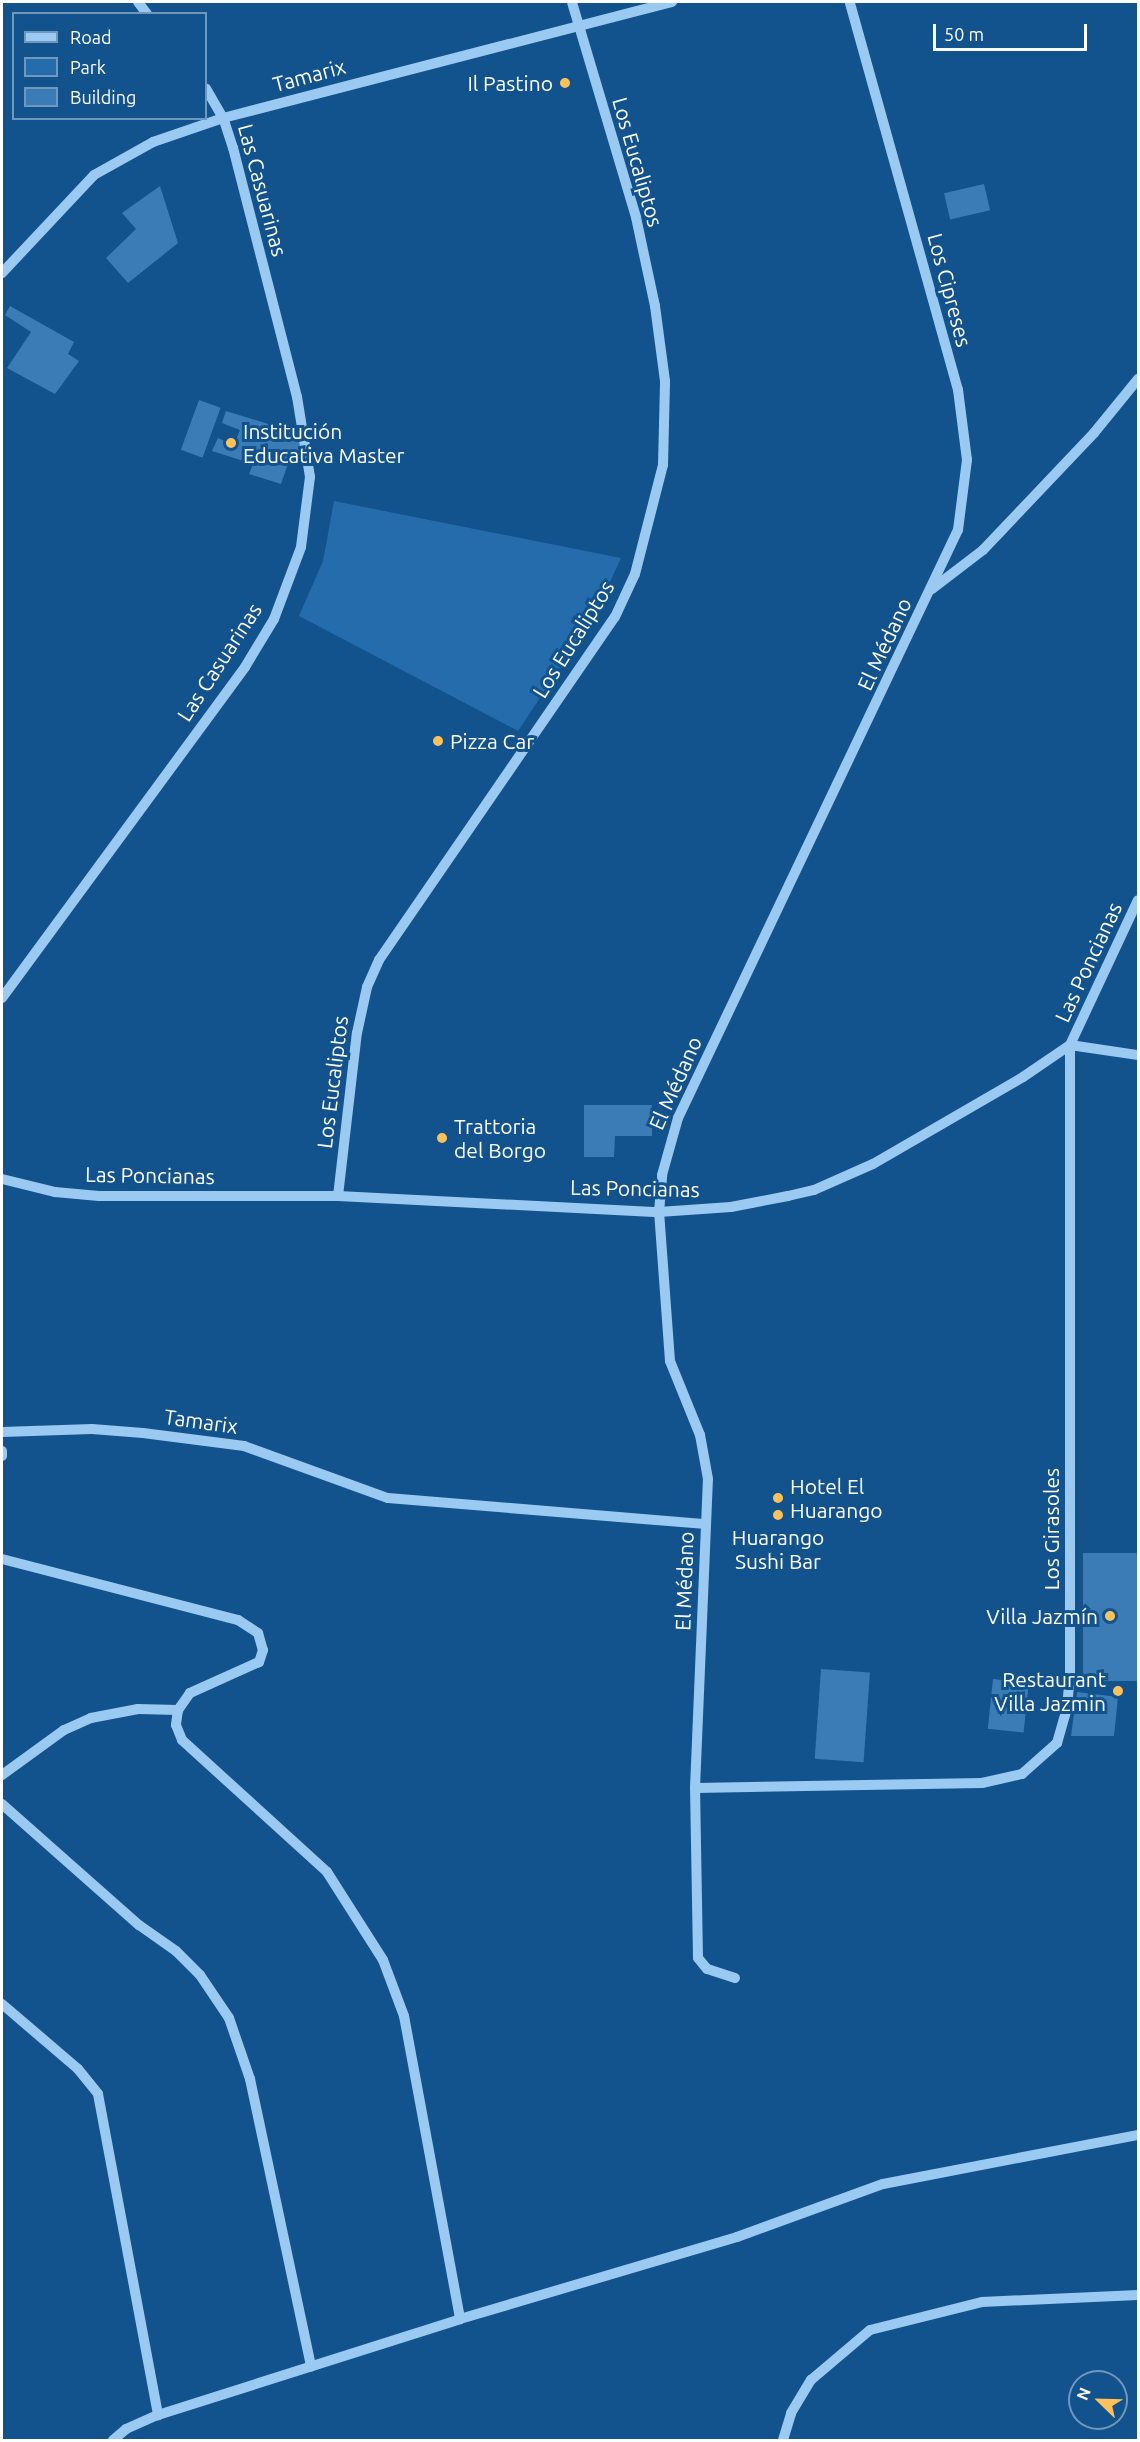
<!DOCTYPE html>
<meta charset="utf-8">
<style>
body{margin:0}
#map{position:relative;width:1140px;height:2442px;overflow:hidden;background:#12528d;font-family:Ubuntu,sans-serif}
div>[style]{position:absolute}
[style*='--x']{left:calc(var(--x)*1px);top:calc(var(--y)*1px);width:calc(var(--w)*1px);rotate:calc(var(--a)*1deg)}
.green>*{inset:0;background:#246cac}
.building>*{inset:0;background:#3b7cb6;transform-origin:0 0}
.minor>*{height:10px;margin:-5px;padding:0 5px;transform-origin:5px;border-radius:5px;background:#9ac9f1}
.dots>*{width:16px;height:16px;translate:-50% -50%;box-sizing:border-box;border:3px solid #12528d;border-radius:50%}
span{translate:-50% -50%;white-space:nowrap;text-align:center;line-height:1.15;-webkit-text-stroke:6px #12528d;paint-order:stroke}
.street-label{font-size:21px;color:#fff}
.poi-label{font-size:21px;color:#fff}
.right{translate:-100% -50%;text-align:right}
.left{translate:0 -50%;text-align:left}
.frame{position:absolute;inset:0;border:3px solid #fff;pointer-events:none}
.legend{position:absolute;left:12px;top:12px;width:195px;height:108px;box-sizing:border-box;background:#12528d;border:2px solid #7197bb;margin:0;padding:8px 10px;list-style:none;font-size:18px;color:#fff}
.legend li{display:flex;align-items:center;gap:12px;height:30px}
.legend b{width:30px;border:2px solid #7197bb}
.north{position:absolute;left:1068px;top:2370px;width:60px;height:60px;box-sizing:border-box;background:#12528d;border:2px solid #7197bb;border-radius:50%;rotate:293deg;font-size:16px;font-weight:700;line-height:24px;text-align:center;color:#fff}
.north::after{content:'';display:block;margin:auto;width:21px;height:27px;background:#ffc25b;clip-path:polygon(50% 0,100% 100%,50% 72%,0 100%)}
.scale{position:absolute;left:933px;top:24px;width:154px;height:27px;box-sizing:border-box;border:3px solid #fff;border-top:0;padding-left:8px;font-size:18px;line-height:21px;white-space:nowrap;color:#fff;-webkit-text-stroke:4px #12528d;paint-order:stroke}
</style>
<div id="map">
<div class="green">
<i style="clip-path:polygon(334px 501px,621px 558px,595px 615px,518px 731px,299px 616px,323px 561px)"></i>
</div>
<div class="building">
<i style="left:984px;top:184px;width:27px;height:41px;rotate:77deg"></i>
<i style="clip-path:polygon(160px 186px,178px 243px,128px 283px,106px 258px,136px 229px,122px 213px)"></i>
<i style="clip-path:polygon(10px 306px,74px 342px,68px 354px,79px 361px,55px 394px,7px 368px,31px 332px,5px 315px)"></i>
<i style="left:199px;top:400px;width:23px;height:53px;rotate:20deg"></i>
<i style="clip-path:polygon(226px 411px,301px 434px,299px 465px,289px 461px,281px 484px,249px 474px,253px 464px,212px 451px,218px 438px,234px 445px,240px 430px,222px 423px)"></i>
<i style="clip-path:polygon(584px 1105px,652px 1105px,652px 1136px,615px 1136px,614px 1157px,584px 1157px)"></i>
<i style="left:1083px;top:1553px;width:55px;height:128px"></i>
<i style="left:821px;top:1669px;width:49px;height:90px;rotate:4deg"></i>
<i style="left:993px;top:1679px;width:36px;height:50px;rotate:6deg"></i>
<i style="clip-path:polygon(1077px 1692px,1118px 1697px,1114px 1736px,1071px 1736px)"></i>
</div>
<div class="minor">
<i style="--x:138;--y:2;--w:15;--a:53"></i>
<i style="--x:2;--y:273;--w:134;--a:-46.8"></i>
<i style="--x:94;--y:175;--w:68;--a:-29.2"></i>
<i style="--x:153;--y:142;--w:74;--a:-18.9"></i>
<i style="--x:223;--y:118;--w:464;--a:-14.5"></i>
<i style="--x:932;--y:589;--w:64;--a:-37.4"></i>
<i style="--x:983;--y:550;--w:161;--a:-46.5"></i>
<i style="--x:1094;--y:433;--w:70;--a:-50.8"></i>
<i style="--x:2;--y:998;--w:411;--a:-53.7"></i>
<i style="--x:245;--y:667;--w:56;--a:-58.9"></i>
<i style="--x:274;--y:619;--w:77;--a:-69.4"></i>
<i style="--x:301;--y:547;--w:71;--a:-82.7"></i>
<i style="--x:310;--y:477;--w:81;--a:-99.2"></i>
<i style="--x:297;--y:397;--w:257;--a:-104.4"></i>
<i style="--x:233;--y:148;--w:32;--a:-108"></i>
<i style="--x:223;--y:118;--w:34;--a:-120"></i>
<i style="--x:2;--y:1179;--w:55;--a:13.8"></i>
<i style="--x:55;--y:1192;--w:44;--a:5.2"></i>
<i style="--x:99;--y:1196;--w:239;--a:0"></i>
<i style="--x:338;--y:1196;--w:321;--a:2.9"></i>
<i style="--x:659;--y:1212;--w:72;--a:-4"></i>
<i style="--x:731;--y:1207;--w:58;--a:-10.9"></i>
<i style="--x:788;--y:1196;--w:27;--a:-13"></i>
<i style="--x:814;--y:1190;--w:64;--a:-23.8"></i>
<i style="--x:873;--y:1164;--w:173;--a:-30.1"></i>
<i style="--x:1023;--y:1077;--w:57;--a:-34.2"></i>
<i style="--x:1070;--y:1045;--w:160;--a:-64.9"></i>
<i style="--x:338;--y:1196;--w:164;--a:-83.4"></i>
<i style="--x:357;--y:1033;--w:47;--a:-77.7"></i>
<i style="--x:367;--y:987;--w:30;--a:-66"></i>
<i style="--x:379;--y:960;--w:416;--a:-55.5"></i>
<i style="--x:615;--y:617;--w:47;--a:-65.1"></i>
<i style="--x:635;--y:574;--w:113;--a:-75.6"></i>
<i style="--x:663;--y:465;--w:84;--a:-88.6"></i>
<i style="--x:665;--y:381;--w:76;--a:-97.6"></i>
<i style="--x:655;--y:306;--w:91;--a:-102.1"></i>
<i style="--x:636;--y:217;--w:224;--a:-106.6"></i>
<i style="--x:2;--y:1432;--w:90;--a:-1.9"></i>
<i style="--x:92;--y:1429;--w:51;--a:4.5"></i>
<i style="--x:143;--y:1433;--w:102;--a:7.3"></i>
<i style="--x:244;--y:1446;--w:153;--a:19.9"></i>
<i style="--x:388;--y:1498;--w:319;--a:4.7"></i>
<i style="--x:2;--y:1451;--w:5;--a:90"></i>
<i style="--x:2;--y:1559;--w:244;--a:14.5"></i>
<i style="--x:238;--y:1620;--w:24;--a:33"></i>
<i style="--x:258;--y:1633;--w:18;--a:74"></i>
<i style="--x:263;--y:1650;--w:13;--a:108"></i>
<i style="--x:259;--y:1662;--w:76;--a:155.8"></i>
<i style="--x:190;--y:1693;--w:21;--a:125"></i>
<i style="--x:178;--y:1710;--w:40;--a:-178.6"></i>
<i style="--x:138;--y:1709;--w:48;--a:169.2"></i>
<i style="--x:91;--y:1718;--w:30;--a:156"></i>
<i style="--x:64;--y:1730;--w:77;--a:144"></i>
<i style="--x:178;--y:1710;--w:15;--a:98"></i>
<i style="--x:176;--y:1725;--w:16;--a:68"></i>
<i style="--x:182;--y:1740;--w:196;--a:42.3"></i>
<i style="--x:327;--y:1872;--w:104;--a:57.5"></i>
<i style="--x:383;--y:1960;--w:60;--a:69.4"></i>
<i style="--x:404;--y:2016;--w:308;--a:79.5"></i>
<i style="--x:695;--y:1788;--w:287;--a:-1"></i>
<i style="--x:982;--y:1783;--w:41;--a:-12.7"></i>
<i style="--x:1022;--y:1774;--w:47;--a:-41.5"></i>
<i style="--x:1057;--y:1743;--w:36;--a:-74"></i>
<i style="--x:1067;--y:1708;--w:32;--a:-85"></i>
<i style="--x:1070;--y:1676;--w:631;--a:-90"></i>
<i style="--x:1070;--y:1045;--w:69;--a:8.4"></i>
<i style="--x:2;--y:1804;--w:183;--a:41.5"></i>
<i style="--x:139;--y:1925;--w:45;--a:35.1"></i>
<i style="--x:176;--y:1951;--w:34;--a:45"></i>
<i style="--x:200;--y:1975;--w:52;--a:56"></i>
<i style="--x:229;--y:2018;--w:65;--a:71"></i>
<i style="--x:250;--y:2079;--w:294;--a:78"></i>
<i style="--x:735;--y:1978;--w:29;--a:-162"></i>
<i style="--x:707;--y:1969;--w:14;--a:-129"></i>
<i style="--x:698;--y:1958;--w:170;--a:-91"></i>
<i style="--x:695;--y:1788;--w:309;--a:-87.6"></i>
<i style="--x:708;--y:1479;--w:45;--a:-100.3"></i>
<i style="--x:700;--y:1435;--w:80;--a:-112.1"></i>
<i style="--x:670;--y:1361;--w:149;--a:-94.2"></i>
<i style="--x:659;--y:1212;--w:37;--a:-85"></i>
<i style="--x:662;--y:1175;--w:59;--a:-74.3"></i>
<i style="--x:678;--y:1118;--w:651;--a:-64.54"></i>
<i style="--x:958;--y:530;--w:71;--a:-82.7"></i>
<i style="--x:967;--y:460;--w:71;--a:-97.3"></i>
<i style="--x:958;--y:390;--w:403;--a:-105.6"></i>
<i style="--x:2;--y:2004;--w:100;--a:40.5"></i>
<i style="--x:78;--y:2069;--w:32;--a:51"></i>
<i style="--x:98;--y:2094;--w:327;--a:79.4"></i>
<i style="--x:113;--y:2440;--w:17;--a:-40"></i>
<i style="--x:126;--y:2429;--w:35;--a:-24"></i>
<i style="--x:158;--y:2415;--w:317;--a:-17.6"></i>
<i style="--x:460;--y:2319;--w:289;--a:-16.5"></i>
<i style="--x:737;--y:2237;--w:155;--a:-20"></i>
<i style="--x:883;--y:2184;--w:260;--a:-10.9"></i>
<i style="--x:783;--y:2440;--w:28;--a:-73"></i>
<i style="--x:791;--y:2413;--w:39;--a:-59"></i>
<i style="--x:811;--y:2380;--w:77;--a:-40.3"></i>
<i style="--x:870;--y:2330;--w:115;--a:-14"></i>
<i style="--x:982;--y:2302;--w:156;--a:-2.6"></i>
</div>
<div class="dots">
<i style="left:565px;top:83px;background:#ffc25b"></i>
<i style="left:231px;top:443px;background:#ffc25b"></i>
<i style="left:438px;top:741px;background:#ffc25b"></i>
<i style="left:442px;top:1138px;background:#ffc25b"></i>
<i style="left:778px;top:1498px;background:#ffc25b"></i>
<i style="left:778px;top:1515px;background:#ffc25b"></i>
<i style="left:1110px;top:1616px;background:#ffc25b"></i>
<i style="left:1118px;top:1691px;background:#ffc25b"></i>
</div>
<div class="street-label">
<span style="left:309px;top:75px;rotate:-15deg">Tamarix</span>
<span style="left:638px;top:162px;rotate:74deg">Los Eucaliptos</span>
<span style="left:263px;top:190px;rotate:75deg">Las Casuarinas</span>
<span style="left:950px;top:290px;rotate:75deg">Los Cipreses</span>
<span style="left:573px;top:639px;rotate:-58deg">Los Eucaliptos</span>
<span style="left:884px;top:644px;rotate:-65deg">El Médano</span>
<span style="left:219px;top:662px;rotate:-57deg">Las Casuarinas</span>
<span style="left:1088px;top:962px;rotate:-65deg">Las Poncianas</span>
<span style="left:332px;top:1082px;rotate:-83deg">Los Eucaliptos</span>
<span style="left:675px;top:1083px;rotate:-66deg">El Médano</span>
<span style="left:150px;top:1175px;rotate:1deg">Las Poncianas</span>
<span style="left:635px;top:1188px;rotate:1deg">Las Poncianas</span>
<span style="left:201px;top:1421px;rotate:8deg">Tamarix</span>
<span style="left:1051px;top:1529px;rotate:-90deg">Los Girasoles</span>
<span style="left:684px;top:1581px;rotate:-88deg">El Médano</span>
</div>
<div class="poi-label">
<span class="right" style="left:553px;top:83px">Il Pastino</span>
<span class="left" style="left:243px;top:443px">Institución<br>Educativa Master</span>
<span class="left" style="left:450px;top:741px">Pizza Car</span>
<span class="left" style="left:454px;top:1138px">Trattoria<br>del Borgo</span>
<span class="left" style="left:790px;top:1498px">Hotel El<br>Huarango</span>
<span style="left:778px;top:1549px">Huarango<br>Sushi Bar</span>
<span class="right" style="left:1098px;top:1616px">Villa Jazmín</span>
<span class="right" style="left:1106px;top:1691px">Restaurant<br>Villa Jazmin</span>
</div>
<div class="frame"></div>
<ul class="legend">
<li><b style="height:8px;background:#9ac9f1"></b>Road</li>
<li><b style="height:16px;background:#246cac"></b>Park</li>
<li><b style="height:16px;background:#3b7cb6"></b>Building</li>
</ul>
<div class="north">N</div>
<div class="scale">50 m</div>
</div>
